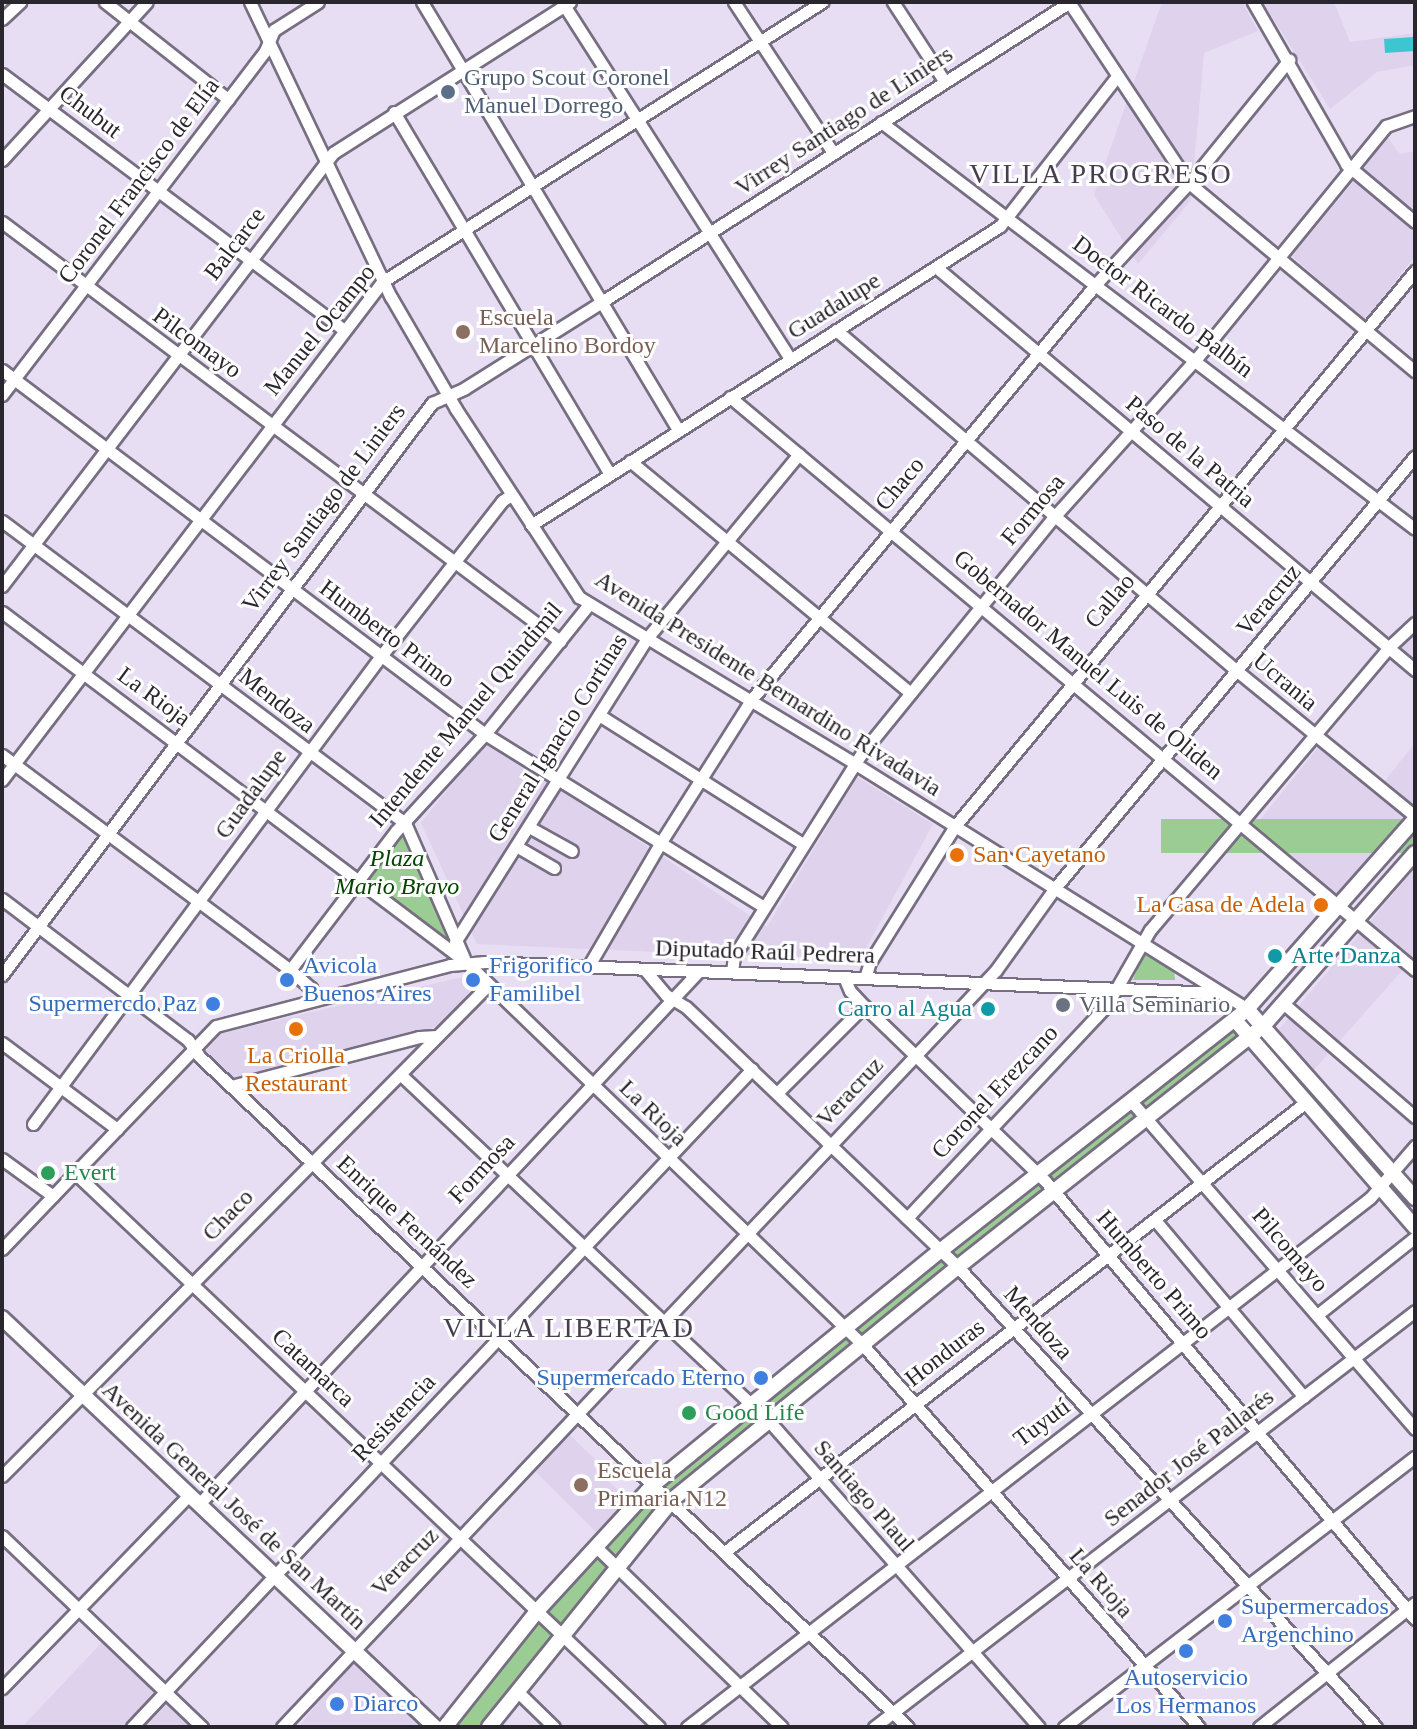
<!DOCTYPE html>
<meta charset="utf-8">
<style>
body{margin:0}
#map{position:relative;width:1417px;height:1729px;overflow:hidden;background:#e8def3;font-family:"Times New Roman",serif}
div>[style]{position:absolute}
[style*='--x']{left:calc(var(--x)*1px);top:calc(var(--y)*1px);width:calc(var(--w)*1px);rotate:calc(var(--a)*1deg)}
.built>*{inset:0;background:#ded2ed}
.green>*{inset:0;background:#9bcc94;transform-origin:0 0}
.water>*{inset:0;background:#3dc6cf;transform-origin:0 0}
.roads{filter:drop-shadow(2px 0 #776e81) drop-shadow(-2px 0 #776e81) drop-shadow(0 2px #776e81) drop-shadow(0 -2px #776e81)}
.minor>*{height:11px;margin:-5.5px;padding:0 5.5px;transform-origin:5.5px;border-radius:5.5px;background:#fff}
.major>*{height:14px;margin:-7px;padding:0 7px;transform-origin:7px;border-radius:7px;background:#fff}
.dots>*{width:22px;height:22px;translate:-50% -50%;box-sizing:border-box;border:4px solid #fff;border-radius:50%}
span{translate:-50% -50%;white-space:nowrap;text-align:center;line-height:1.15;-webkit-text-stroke:6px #fff;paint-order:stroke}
.service-label{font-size:24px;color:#4e5e75}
.left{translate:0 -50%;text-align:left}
.street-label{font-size:24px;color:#2a262e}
.education-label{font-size:24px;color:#785e54}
.food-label{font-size:24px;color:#c56008}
.right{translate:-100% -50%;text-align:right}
.park-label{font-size:24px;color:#054500;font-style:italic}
.culture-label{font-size:24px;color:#0d838f}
.shop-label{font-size:24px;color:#366cbe}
.worship-label{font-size:24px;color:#5b616d}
.leisure-label{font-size:24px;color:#27864d}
.quarter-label{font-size:28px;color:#463d4e;letter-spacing:2px}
.frame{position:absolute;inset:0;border:4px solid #2a262e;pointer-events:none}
</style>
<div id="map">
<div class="built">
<i style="clip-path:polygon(1162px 2px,1242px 2px,1258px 31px,1204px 53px,1191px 200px,1138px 264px,1094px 195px)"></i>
<i style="clip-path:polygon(1263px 2px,1334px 2px,1350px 42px,1415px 33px,1415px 65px,1377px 72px,1330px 109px)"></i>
<i style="clip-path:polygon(1384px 132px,1400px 154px,1415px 151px,1415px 216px,1359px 170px)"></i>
<i style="clip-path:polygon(1354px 181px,1415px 233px,1415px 256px,1365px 320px,1292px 256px)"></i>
<i style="clip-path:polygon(1415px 632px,1415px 668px,1390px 650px)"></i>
<i style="clip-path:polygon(488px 739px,767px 927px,857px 777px,933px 824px,859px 961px,477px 944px,421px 823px)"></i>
<i style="clip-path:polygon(1415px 743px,1415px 810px,1336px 899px,1256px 825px,1319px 746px,1374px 794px)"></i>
<i style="clip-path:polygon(1415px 868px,1415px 956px,1305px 1080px,1270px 1040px)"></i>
<i style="clip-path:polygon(484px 972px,444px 1025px,234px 1080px,206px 1051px,222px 1033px)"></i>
<i style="clip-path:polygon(569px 1434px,598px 1462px,594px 1467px,628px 1500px,596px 1532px,534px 1470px)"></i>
<i style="clip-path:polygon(104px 1640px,195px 1727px,22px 1727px)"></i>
<i style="clip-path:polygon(351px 1660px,425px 1727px,299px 1727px)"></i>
</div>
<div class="green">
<i style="left:1415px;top:819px;width:34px;height:254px;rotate:90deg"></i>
<i style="clip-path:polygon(405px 823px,466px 962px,358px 878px)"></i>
<i style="clip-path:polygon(1144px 952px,1174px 969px,1175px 980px,1133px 980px)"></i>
<i style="clip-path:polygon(1235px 1020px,1250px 1037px,672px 1500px,489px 1727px,445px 1727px,654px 1484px)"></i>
<i style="clip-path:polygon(1262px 1033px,1383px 1172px,1382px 1174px,1379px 1175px,1259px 1041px)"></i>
</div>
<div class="water">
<i style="left:1414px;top:37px;width:14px;height:30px;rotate:86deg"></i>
</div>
<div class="roads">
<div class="minor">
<i style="--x:105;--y:2;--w:157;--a:38.3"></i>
<i style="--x:250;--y:2;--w:327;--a:64.5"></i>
<i style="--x:391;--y:297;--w:129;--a:59.9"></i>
<i style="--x:456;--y:409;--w:225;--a:56.8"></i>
<i style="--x:579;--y:597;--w:321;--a:31.1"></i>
<i style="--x:854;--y:763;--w:464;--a:32"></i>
<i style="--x:422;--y:2;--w:499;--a:59.1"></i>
<i style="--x:562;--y:2;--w:424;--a:57.4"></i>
<i style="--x:734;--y:2;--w:181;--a:56.7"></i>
<i style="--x:893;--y:2;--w:95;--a:57"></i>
<i style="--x:1069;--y:2;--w:217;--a:56.5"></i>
<i style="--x:1189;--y:183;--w:294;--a:39.8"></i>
<i style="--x:1253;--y:2;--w:187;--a:60.1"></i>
<i style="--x:1346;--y:164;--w:90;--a:40"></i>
<i style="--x:2;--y:19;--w:25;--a:-43"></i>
<i style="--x:2;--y:74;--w:427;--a:36.8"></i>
<i style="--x:394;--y:112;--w:422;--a:59.2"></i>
<i style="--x:881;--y:122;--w:671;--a:37.31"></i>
<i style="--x:2;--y:160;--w:214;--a:-47.5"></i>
<i style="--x:2;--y:222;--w:698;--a:36.9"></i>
<i style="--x:937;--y:268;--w:625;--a:40.06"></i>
<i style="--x:836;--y:330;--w:526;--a:40.38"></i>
<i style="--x:1237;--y:671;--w:230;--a:39.2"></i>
<i style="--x:2;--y:370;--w:605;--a:37"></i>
<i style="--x:485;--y:734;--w:328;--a:31.8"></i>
<i style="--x:2;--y:395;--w:433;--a:-52.6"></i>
<i style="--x:265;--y:51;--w:23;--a:-67"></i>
<i style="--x:274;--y:30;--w:52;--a:-32.5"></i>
<i style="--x:730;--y:397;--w:893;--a:39.91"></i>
<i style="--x:630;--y:461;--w:364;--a:39.6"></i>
<i style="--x:2;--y:521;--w:504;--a:36.85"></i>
<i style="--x:405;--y:823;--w:147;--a:66.4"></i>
<i style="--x:531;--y:525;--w:556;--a:-32.52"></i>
<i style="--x:1000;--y:226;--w:190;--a:-52"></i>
<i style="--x:2;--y:586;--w:545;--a:-52.6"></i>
<i style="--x:333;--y:153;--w:281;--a:-32.5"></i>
<i style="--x:2;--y:612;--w:581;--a:37.03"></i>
<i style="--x:466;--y:962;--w:550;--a:43.97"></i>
<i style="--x:862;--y:1344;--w:510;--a:48.66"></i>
<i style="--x:599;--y:715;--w:241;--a:32.3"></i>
<i style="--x:2;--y:755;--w:359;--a:36.7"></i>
<i style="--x:290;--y:970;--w:28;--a:41"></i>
<i style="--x:311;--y:988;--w:12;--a:66"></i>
<i style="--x:2;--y:780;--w:626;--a:-52.65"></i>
<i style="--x:382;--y:282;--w:522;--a:-32.47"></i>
<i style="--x:529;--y:827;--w:49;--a:29.2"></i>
<i style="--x:516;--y:846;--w:44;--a:30.1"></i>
<i style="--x:2;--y:899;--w:233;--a:37.2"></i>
<i style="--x:188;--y:1040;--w:19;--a:55"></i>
<i style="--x:199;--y:1056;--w:976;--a:43.42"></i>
<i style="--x:455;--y:942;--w:361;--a:-57.7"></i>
<i style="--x:648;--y:637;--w:237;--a:-50.5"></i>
<i style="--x:588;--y:967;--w:145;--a:-59.7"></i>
<i style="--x:661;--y:842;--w:168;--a:-57.6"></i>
<i style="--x:751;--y:700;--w:540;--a:-50.33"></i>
<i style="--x:1096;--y:284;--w:137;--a:-47.4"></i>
<i style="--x:1189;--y:183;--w:159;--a:-50.9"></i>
<i style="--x:290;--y:970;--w:175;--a:-52.7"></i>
<i style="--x:396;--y:831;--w:132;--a:-47.5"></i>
<i style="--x:485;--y:734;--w:166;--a:-51.3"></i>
<i style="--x:645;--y:970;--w:33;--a:50"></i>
<i style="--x:666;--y:995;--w:23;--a:31"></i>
<i style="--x:686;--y:1007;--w:376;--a:43.7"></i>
<i style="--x:958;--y:1267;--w:622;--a:47.74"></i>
<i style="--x:732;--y:972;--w:16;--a:-83"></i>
<i style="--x:734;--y:956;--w:240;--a:-57.8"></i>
<i style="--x:862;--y:753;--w:304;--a:-50.9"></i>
<i style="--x:1054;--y:517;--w:212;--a:-48.1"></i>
<i style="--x:1196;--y:359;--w:301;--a:-50.8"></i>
<i style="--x:1386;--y:126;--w:31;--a:-19"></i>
<i style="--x:2;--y:975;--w:716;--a:-53.07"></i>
<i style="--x:432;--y:403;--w:36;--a:-24"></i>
<i style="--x:465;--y:388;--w:160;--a:-32.2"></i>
<i style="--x:600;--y:303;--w:558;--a:-32.64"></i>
<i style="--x:844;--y:977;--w:15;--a:67"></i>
<i style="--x:850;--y:991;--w:21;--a:47"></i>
<i style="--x:864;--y:1006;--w:253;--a:44"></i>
<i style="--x:1046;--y:1182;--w:572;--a:49.82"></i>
<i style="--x:865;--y:978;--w:17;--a:-73"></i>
<i style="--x:870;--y:962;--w:160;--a:-58"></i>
<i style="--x:955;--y:826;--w:721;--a:-50.35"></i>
<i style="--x:1284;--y:1004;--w:173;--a:40.8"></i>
<i style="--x:2;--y:1043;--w:144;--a:36.8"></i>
<i style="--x:400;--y:1074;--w:507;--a:43.24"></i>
<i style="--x:769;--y:1421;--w:408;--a:48.6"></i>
<i style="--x:231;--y:1086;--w:194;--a:-14.6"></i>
<i style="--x:419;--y:1037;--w:18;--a:-3"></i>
<i style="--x:777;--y:1093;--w:123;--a:-45"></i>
<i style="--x:1131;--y:1101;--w:434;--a:49.1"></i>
<i style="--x:33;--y:1124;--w:583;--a:-53.37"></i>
<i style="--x:381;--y:656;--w:197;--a:-52"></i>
<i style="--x:502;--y:501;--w:11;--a:-34"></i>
<i style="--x:2;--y:1159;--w:63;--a:36"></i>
<i style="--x:75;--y:1173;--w:805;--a:43.49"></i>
<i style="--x:907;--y:1218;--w:292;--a:-46.8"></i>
<i style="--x:1107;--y:1005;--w:86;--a:-60.2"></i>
<i style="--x:1150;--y:930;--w:369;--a:-49.8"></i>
<i style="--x:1388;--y:648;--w:37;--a:-43"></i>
<i style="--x:1155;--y:1220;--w:231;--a:49.9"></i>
<i style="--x:2;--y:1249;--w:309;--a:-46.2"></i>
<i style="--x:216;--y:1026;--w:242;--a:-14.6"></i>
<i style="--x:450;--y:965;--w:35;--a:-5"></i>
<i style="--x:485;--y:962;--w:733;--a:2.43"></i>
<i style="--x:1317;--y:1315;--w:125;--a:-38.5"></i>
<i style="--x:2;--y:1476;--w:689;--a:-45.29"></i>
<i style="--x:200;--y:1503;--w:728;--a:-46.84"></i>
<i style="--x:2;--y:1536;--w:277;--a:43.7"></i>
<i style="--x:595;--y:1546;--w:260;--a:44.1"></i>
<i style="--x:726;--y:1551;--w:733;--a:-37.74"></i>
<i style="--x:2;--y:1688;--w:270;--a:-45.9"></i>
<i style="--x:518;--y:1692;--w:50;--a:44.2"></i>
<i style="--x:132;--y:1727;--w:904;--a:-46.7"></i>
<i style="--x:282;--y:1727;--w:1041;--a:-46.67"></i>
<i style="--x:996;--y:970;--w:101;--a:-54.3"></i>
<i style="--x:1055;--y:888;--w:562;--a:-50.19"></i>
<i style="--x:687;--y:1727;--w:864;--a:-37.76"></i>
<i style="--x:1370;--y:1198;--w:69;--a:-49.1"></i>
<i style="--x:874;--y:1727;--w:682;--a:-37.56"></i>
<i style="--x:1064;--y:1727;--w:443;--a:-37.6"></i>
<i style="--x:1259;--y:1727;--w:199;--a:-38.5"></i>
</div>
<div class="major">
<i style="--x:1247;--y:1009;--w:253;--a:48.4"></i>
<i style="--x:1235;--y:1020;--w:274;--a:49"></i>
<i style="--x:2;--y:1318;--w:596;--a:43.37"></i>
<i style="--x:445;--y:1727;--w:149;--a:-51.5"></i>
<i style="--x:538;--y:1610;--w:171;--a:-47.4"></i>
<i style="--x:654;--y:1484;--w:369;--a:-39.2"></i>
<i style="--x:940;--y:1251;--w:391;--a:-38.2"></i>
<i style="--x:1247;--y:1009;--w:254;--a:-48.5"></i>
<i style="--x:489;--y:1727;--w:292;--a:-51.1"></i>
<i style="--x:672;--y:1500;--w:369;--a:-39.2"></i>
<i style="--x:958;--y:1267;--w:389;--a:-38.3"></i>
<i style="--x:1263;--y:1026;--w:230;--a:-48.7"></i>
</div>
</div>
<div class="dots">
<i style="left:448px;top:92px;background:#5c6f8a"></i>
<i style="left:463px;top:332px;background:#8d6e63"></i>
<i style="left:957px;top:855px;background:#e8710a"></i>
<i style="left:1321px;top:905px;background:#e8710a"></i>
<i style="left:1275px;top:956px;background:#0f9aa8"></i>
<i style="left:287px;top:980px;background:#3f7fe0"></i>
<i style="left:473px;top:980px;background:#3f7fe0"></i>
<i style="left:213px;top:1004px;background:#3f7fe0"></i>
<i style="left:1063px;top:1005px;background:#6b7280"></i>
<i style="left:988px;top:1009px;background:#0f9aa8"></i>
<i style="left:296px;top:1029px;background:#e8710a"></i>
<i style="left:48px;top:1173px;background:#2e9e5b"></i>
<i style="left:761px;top:1378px;background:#3f7fe0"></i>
<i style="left:689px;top:1413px;background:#2e9e5b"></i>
<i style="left:581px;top:1485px;background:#8d6e63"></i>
<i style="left:1225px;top:1621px;background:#3f7fe0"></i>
<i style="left:1186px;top:1651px;background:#3f7fe0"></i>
<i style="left:337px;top:1704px;background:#3f7fe0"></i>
</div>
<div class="service-label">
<span class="left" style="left:464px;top:92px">Grupo Scout Coronel<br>Manuel Dorrego</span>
</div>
<div class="street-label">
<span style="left:90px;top:112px;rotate:37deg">Chubut</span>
<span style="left:844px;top:121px;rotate:-33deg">Virrey Santiago de Liniers</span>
<span style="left:139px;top:181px;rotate:-53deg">Coronel Francisco de Elía</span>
<span style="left:235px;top:244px;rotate:-53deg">Balcarce</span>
<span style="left:834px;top:306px;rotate:-32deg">Guadalupe</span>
<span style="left:1163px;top:307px;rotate:37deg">Doctor Ricardo Balbín</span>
<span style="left:320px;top:330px;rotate:-51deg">Manuel Ocampo</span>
<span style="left:197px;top:343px;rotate:36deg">Pilcomayo</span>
<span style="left:1190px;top:452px;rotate:40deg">Paso de la Patria</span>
<span style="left:900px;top:484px;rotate:-50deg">Chaco</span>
<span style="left:324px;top:508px;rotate:-53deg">Virrey Santiago de Liniers</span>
<span style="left:1033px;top:510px;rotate:-50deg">Formosa</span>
<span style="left:1269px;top:600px;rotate:-50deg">Veracruz</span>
<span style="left:1110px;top:601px;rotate:-50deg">Callao</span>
<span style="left:387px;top:634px;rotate:37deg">Humberto Primo</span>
<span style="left:1088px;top:665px;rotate:40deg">Gobernador Manuel Luis de Oliden</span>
<span style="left:1285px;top:682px;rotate:40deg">Ucrania</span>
<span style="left:768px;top:684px;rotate:32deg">Avenida Presidente Bernardino Rivadavia</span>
<span style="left:154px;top:697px;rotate:36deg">La Rioja</span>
<span style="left:277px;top:701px;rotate:38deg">Mendoza</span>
<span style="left:466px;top:715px;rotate:-50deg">Intendente Manuel Quindimil</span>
<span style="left:558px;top:738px;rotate:-58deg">General Ignacio Cortinas</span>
<span style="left:251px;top:794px;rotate:-54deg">Guadalupe</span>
<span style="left:765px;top:952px;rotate:2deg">Diputado Raúl Pedrera</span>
<span style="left:850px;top:1092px;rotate:-47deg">Veracruz</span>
<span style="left:995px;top:1092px;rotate:-47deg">Coronel Erezcano</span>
<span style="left:653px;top:1113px;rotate:44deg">La Rioja</span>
<span style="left:482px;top:1169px;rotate:-47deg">Formosa</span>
<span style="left:228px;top:1215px;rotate:-46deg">Chaco</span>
<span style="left:407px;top:1222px;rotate:43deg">Enrique Fernández</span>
<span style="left:1290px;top:1250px;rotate:49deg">Pilcomayo</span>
<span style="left:1154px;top:1275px;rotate:49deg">Humberto Primo</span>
<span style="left:1038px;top:1323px;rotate:48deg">Mendoza</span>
<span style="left:945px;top:1353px;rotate:-38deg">Honduras</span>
<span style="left:313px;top:1368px;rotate:43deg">Catamarca</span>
<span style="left:394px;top:1418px;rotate:-47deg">Resistencia</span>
<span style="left:1042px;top:1423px;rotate:-37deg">Tuyutí</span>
<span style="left:1189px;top:1458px;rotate:-38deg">Senador José Pallarés</span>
<span style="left:864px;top:1496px;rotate:49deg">Santiago Plaul</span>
<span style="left:234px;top:1506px;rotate:43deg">Avenida General José de San Martín</span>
<span style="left:405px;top:1562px;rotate:-46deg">Veracruz</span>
<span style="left:1101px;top:1583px;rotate:49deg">La Rioja</span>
</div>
<div class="education-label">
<span class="left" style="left:479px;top:332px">Escuela<br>Marcelino Bordoy</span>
<span class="left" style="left:597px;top:1485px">Escuela<br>Primaria N12</span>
</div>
<div class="food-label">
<span class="left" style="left:973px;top:855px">San Cayetano</span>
<span class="right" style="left:1305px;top:905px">La Casa de Adela</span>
<span style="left:296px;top:1070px">La Criolla<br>Restaurant</span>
</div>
<div class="park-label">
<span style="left:397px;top:873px">Plaza<br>Mario Bravo</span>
</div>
<div class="culture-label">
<span class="left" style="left:1291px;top:956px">Arte Danza</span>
<span class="right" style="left:972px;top:1009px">Carro al Agua</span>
</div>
<div class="shop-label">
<span class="left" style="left:303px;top:980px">Avicola<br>Buenos Aires</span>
<span class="left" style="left:489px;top:980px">Frigorifico<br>Familibel</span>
<span class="right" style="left:197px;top:1004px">Supermercdo Paz</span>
<span class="right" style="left:745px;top:1378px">Supermercado Eterno</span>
<span class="left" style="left:1241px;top:1621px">Supermercados<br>Argenchino</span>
<span style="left:1186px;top:1692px">Autoservicio<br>Los Hermanos</span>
<span class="left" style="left:353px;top:1704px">Diarco</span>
</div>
<div class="worship-label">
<span class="left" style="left:1079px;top:1005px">Villa Seminario</span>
</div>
<div class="leisure-label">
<span class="left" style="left:64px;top:1173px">Evert</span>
<span class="left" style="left:705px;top:1413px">Good Life</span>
</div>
<div class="quarter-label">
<span style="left:1101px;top:174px">VILLA PROGRESO</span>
<span style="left:569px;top:1328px">VILLA LIBERTAD</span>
</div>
<div class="frame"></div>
</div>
